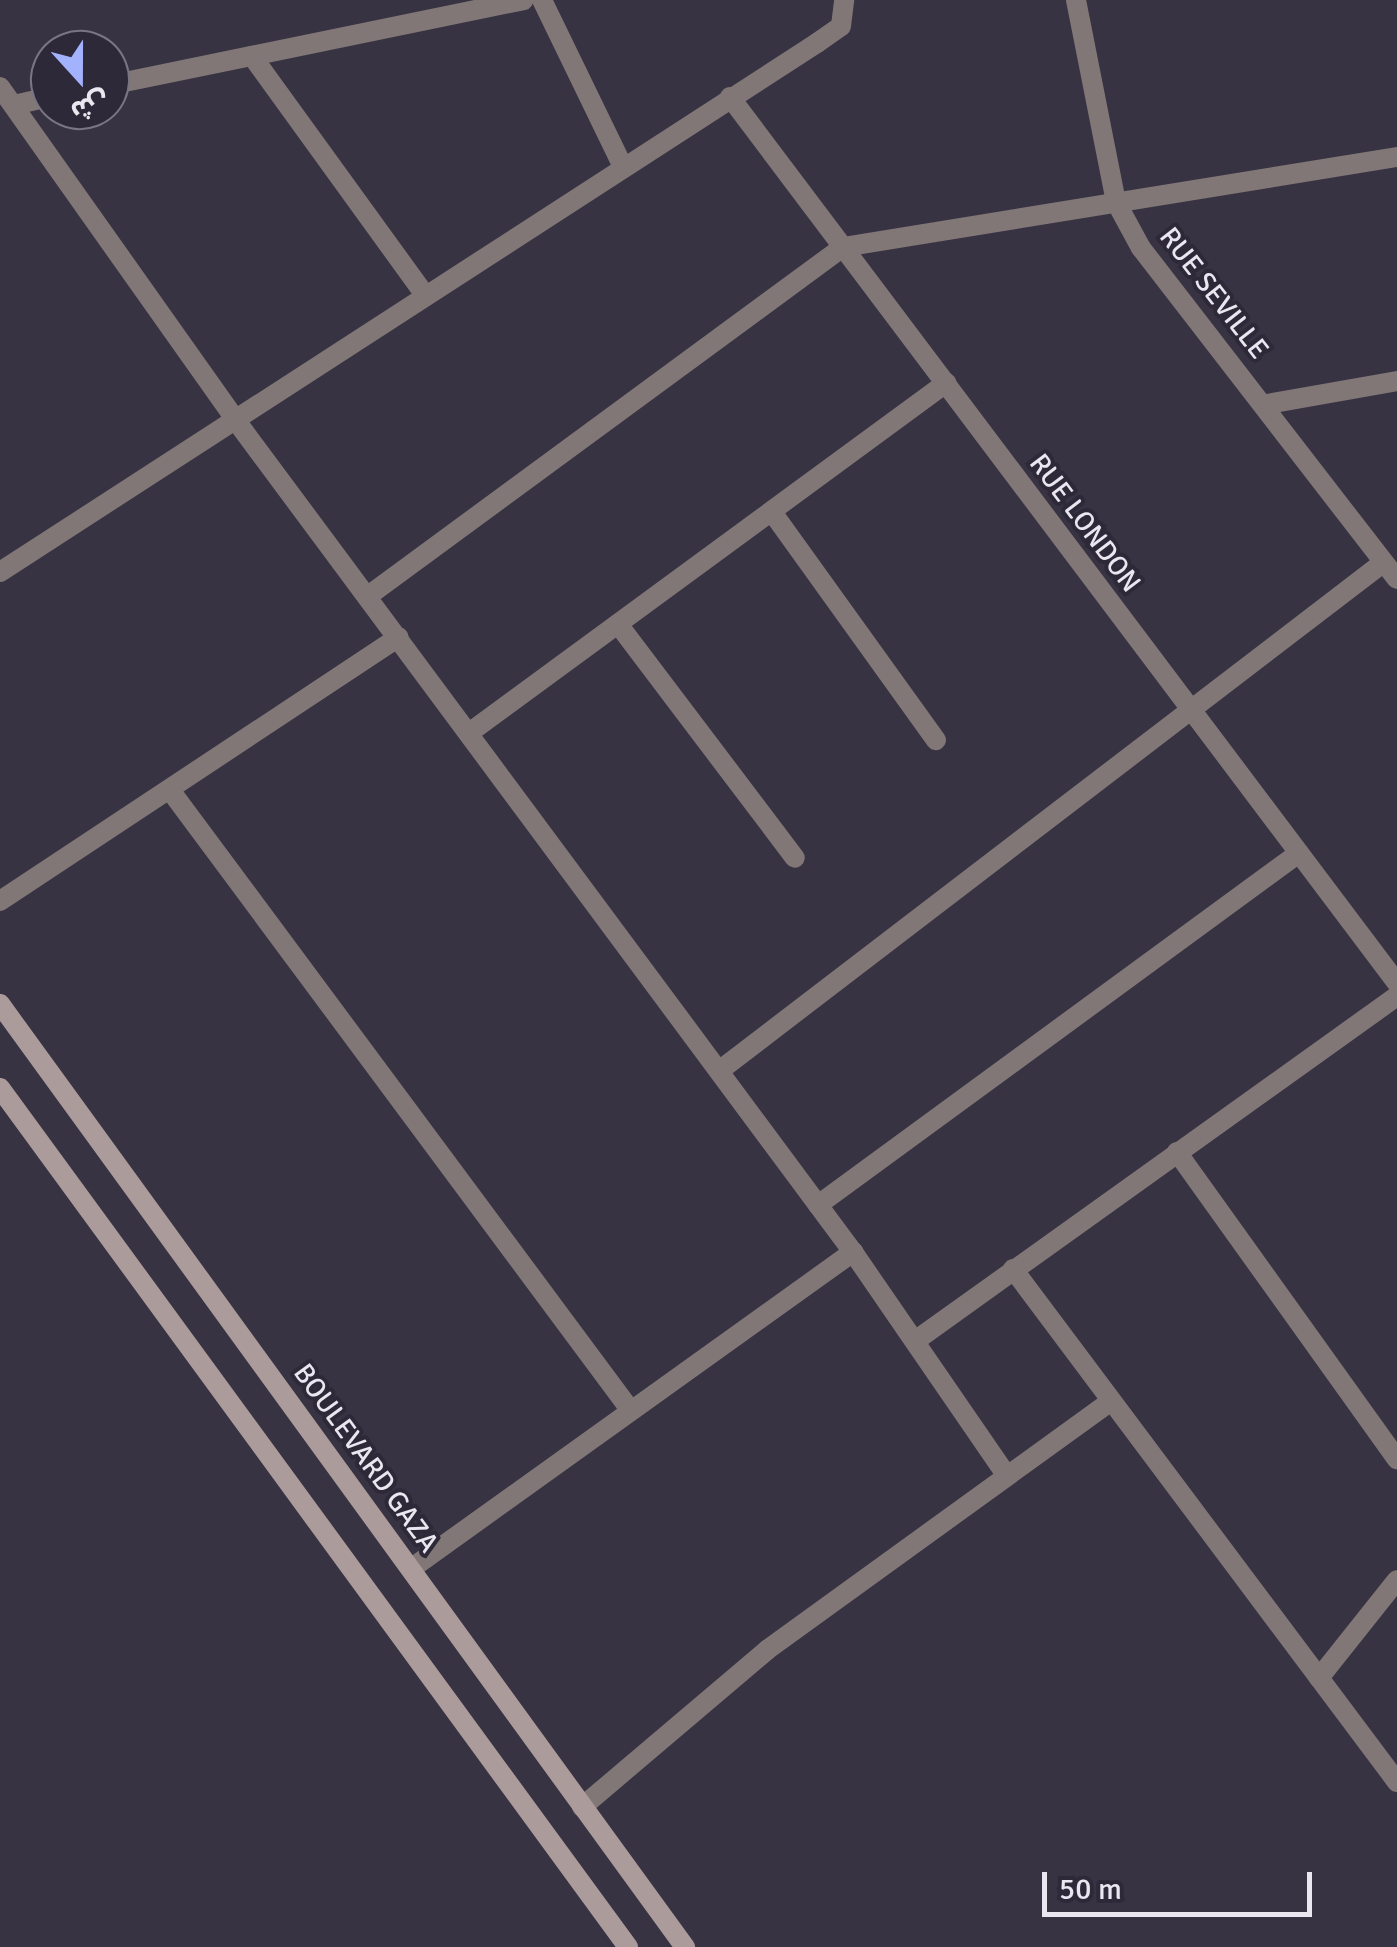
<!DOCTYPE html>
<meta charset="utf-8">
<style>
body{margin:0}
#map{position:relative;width:1397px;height:1947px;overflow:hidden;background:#383343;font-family:Signika,"Noto Sans Arabic",sans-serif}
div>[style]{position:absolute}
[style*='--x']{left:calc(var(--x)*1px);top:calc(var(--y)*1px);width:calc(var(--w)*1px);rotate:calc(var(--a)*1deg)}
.street>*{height:20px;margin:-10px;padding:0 10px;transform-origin:10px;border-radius:10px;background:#817776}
.secondary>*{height:20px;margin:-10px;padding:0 10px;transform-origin:10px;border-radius:10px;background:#ab9b9a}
span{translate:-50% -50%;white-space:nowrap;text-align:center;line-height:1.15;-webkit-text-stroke:8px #2e2938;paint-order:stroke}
.street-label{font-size:28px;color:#eae7f1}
.north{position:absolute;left:30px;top:30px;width:100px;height:100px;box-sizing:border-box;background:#2e2938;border:2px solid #797582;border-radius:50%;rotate:159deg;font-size:28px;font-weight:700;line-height:40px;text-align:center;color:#eae7f1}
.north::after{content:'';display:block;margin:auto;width:35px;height:45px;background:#a3b2fd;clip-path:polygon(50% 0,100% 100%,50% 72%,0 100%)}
.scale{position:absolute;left:1042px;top:1872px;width:270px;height:45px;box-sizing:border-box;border:5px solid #eae7f1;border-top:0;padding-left:12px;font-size:30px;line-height:35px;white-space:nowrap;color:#eae7f1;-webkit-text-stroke:8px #2e2938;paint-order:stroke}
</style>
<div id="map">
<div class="street">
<i style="--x:542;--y:0;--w:183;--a:64.1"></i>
<i style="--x:1076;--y:0;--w:206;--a:78.8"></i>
<i style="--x:1116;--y:202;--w:52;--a:61.5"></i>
<i style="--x:1141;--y:248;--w:418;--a:52.3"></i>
<i style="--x:252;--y:56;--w:294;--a:54.1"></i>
<i style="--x:110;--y:85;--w:422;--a:-11.6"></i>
<i style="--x:0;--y:87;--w:405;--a:54.7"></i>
<i style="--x:234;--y:418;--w:1039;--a:53.42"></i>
<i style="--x:853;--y:1252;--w:270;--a:55.5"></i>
<i style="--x:730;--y:97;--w:1109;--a:53.03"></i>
<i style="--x:14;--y:105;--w:37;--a:-13"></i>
<i style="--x:1267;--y:404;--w:132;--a:-10"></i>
<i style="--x:772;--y:512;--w:281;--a:54.3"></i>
<i style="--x:0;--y:572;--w:973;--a:-32.92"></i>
<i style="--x:817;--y:43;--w:29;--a:-35"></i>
<i style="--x:841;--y:26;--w:26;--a:-83"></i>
<i style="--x:368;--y:596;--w:589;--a:-36.31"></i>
<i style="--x:843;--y:247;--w:561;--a:-9.23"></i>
<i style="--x:618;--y:624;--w:293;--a:52.9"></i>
<i style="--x:469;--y:733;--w:592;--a:-36.27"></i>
<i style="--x:170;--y:790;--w:773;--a:53.41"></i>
<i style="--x:0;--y:901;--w:478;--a:-33.5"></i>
<i style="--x:719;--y:1071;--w:837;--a:-37.43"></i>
<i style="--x:1177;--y:1152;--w:378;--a:54.4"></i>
<i style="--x:818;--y:1205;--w:596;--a:-36.2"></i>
<i style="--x:1013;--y:1269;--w:641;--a:53.18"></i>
<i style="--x:915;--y:1341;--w:593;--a:-35.59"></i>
<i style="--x:412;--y:1568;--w:543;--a:-35.62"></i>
<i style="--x:1319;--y:1678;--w:125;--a:-51.5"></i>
<i style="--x:582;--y:1807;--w:243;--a:-40.3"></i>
<i style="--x:767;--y:1650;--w:425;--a:-35.9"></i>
</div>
<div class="secondary">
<i style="--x:0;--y:1004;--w:1166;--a:54.01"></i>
<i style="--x:0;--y:1088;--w:1064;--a:53.83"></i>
</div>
<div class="street-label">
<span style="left:1214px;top:293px;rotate:52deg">RUE SEVILLE</span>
<span style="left:1085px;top:523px;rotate:53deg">RUE LONDON</span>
<span style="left:366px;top:1458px;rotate:54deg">BOULEVARD GAZA</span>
</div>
<div class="north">ش</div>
<div class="scale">50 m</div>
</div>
